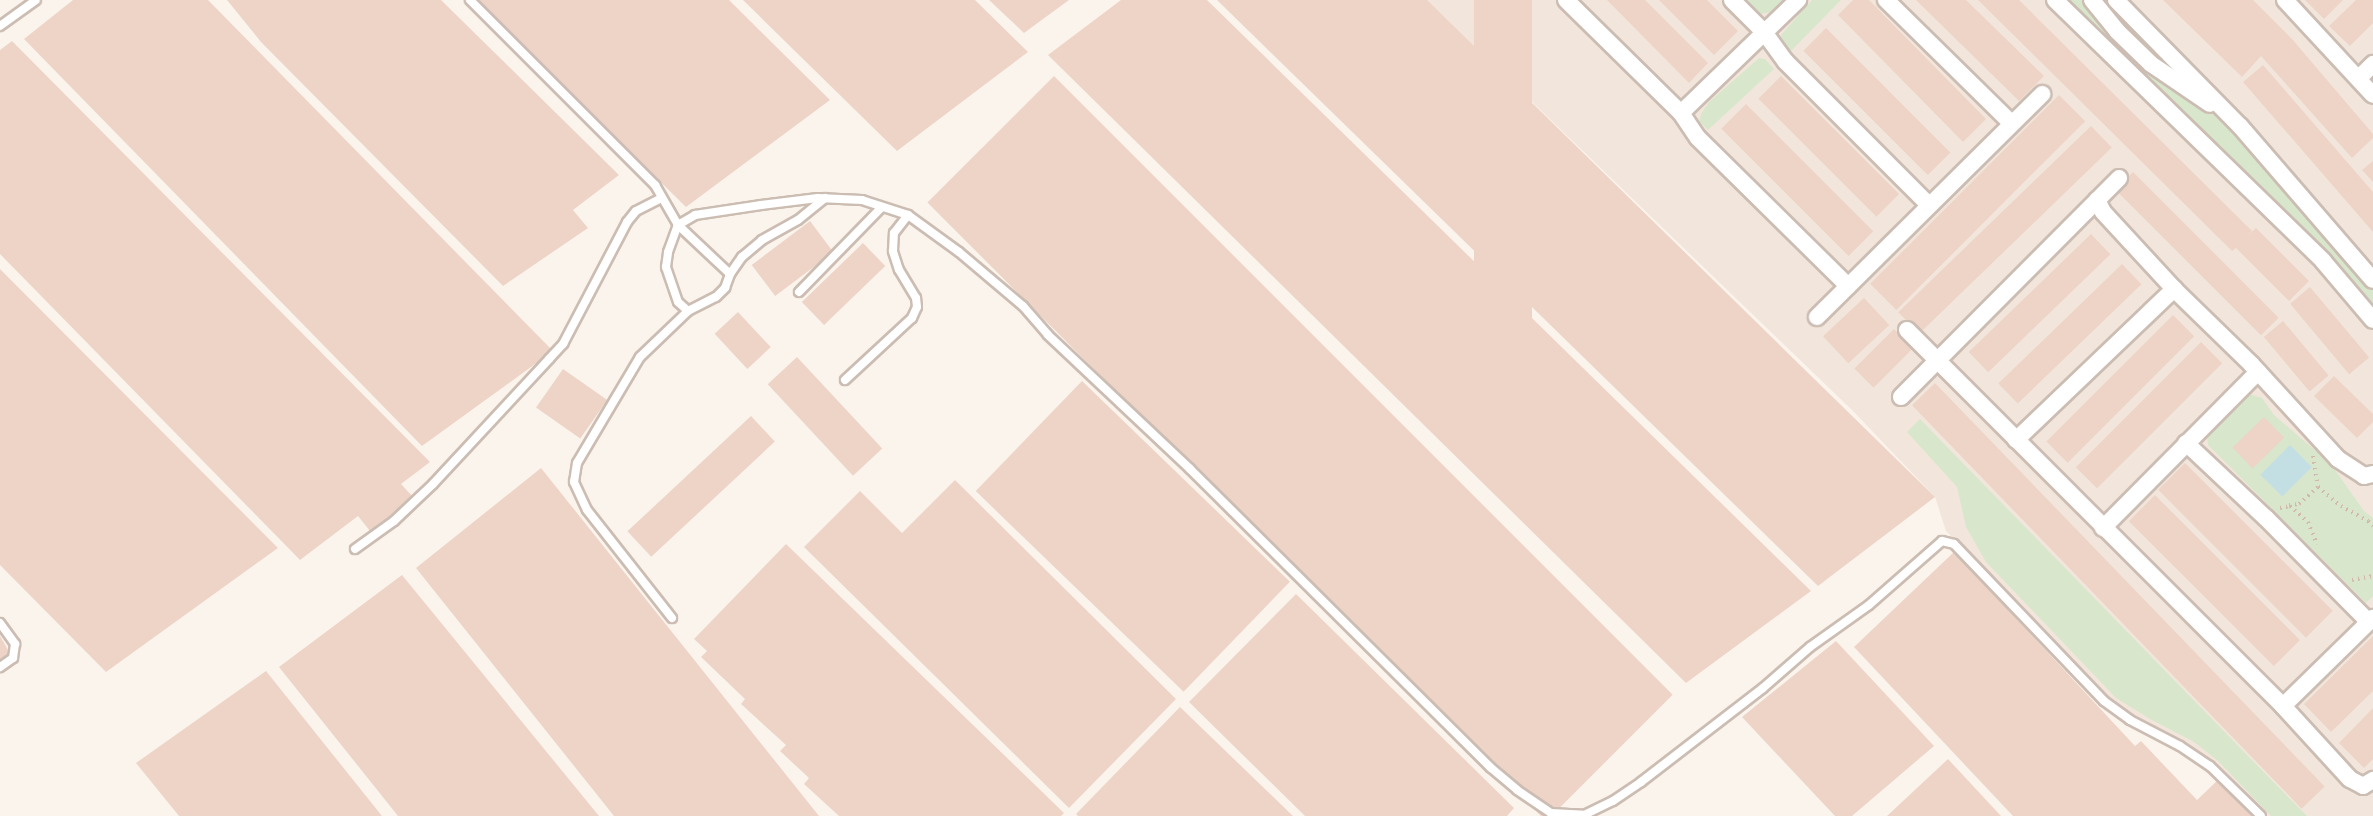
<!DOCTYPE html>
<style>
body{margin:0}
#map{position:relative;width:2373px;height:816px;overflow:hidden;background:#fbf4ec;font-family:"Titillium Web",sans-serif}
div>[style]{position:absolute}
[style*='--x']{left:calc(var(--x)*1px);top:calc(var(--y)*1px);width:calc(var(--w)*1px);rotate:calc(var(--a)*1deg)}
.residential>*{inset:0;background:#f2e6dc}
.green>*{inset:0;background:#d8e7cc}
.water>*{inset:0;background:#c3dfe3;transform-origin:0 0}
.building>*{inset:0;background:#edd4c7;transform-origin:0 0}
.path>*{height:4px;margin-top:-2px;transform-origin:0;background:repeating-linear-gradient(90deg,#d2b8aa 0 1.5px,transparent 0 6px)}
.roads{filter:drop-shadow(2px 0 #ccbdb3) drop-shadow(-2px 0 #ccbdb3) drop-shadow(0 2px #ccbdb3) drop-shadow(0 -2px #ccbdb3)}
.service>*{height:8px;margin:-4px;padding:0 4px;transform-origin:4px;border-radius:4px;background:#fff}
.minor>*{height:16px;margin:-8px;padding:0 8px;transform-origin:8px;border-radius:8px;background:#fff}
span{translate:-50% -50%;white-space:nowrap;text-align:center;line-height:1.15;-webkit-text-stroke:4.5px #fdf9f3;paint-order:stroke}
</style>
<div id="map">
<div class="residential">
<i style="clip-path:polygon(1426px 0,2373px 0,2373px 816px,2266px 816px,2197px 751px,2112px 702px,1946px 531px,1935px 497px,1853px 411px)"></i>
</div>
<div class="green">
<i style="clip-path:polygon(1747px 0,1783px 0,1771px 12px,1761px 14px)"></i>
<i style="clip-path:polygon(1812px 0,1841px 0,1790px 52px,1780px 41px,1781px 35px)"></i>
<i style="clip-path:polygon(2067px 0,2087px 0,2230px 127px,2373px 290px,2373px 304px,2322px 247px)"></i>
<i style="clip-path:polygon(2102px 0,2106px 0,2186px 77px,2144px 52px)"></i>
<i style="clip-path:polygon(1759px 58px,1765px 59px,1774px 69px,1708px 130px,1699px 121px,1702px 112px,1709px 102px)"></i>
<i style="clip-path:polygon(2249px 394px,2262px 398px,2274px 415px,2331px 464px,2364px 511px,2373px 518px,2373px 596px,2366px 603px,2208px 445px,2207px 436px)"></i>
<i style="clip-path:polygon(1920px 419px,2250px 758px,2307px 816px,2271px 816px,2217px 760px,2194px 742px,2150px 719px,2116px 698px,1986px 562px,1966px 527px,1957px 487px,1907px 432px)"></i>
</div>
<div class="water">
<i style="left:2290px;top:445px;width:31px;height:42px;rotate:45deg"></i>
</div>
<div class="building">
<i style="clip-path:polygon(73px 0,208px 0,553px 351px,422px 446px,24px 39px)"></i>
<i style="clip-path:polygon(227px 0,441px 0,619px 175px,573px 210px,588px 228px,503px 286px,261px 42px)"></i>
<i style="clip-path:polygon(475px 0,729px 0,830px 100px,686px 207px)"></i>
<i style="clip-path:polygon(743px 0,975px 0,1028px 52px,897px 151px)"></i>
<i style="clip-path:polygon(989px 0,1069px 0,1024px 33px)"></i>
<i style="clip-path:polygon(1121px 0,1207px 0,1811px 591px,1686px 683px,1048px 55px)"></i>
<i style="clip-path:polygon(1217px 0,1427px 0,1935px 497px,1818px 586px)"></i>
<i style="left:1474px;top:0;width:58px;height:454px"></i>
<i style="clip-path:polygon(1607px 0,1645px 0,1708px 63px,1689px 83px)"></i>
<i style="clip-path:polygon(1659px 0,1707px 0,1738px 31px,1714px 55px)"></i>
<i style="clip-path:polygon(1853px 0,1869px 0,1986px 119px,1963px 142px,1838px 15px)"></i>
<i style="clip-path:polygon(1916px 0,1966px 0,2044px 76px,2019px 101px)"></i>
<i style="clip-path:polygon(1978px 0,2019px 0,2252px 231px,2246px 237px,2256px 228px,2309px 281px,2289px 301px,2236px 248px,2232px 251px)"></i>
<i style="clip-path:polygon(2163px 0,2253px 0,2292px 39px,2373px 134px,2373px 138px,2352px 158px,2261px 56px,2242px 77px)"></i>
<i style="clip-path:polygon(2305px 0,2343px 0,2324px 19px)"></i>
<i style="clip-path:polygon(2356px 0,2373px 0,2373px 23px,2350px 46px,2329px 26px)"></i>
<i style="left:1826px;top:28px;width:176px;height:32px;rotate:45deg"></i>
<i style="clip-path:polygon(12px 41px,430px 462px,401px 484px,414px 498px,370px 531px,358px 516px,300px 560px,0 254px,0 50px)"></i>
<i style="clip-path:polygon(2263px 65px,2373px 192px,2373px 232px,2243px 82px)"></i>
<i style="left:1054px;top:76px;width:875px;height:179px;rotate:45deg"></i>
<i style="left:1781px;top:76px;width:167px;height:32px;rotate:45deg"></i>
<i style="left:2059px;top:95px;width:37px;height:267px;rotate:45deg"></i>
<i style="left:1746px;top:104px;width:180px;height:35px;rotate:45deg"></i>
<i style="left:2091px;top:126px;width:30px;height:268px;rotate:46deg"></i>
<i style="clip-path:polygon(2373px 161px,2373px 182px,2362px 170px)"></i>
<i style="left:2133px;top:172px;width:206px;height:25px;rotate:45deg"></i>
<i style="left:810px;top:221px;width:39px;height:73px;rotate:53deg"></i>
<i style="left:2091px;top:234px;width:28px;height:170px;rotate:46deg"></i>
<i style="left:863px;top:243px;width:32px;height:85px;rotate:46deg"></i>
<i style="left:2122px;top:264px;width:28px;height:172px;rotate:46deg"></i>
<i style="clip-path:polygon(0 269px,278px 548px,106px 672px,0 565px)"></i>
<i style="left:2310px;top:287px;width:92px;height:26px;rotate:50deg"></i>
<i style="left:1864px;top:298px;width:37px;height:56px;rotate:47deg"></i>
<i style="left:738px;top:312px;width:48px;height:32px;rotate:47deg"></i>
<i style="left:2173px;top:315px;width:30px;height:179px;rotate:45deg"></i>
<i style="left:2283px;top:321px;width:71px;height:25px;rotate:50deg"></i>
<i style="left:1894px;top:329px;width:27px;height:56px;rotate:45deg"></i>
<i style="left:2201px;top:342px;width:30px;height:177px;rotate:45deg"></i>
<i style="left:797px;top:357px;width:125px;height:40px;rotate:47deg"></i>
<i style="left:563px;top:369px;width:54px;height:47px;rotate:35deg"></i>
<i style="clip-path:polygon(2334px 376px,2373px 414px,2373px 422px,2357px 438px,2314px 396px)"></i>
<i style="left:1082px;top:381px;width:289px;height:153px;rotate:44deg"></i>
<i style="left:1935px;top:383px;width:561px;height:32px;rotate:46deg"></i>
<i style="left:751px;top:416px;width:35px;height:169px;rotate:47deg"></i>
<i style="left:2264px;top:417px;width:29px;height:44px;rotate:46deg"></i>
<i style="left:2185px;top:463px;width:209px;height:38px;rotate:45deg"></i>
<i style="clip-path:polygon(541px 468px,819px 816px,614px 816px,416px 568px)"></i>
<i style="clip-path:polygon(955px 480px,1176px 699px,1069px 808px,804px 547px,860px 491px,902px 533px)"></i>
<i style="left:2155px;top:495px;width:205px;height:37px;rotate:45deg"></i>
<i style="clip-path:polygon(786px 544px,1064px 813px,1061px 816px,839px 816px,804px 784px,809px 778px,780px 751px,786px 745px,741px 704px,745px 699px,701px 657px,707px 651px,694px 639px)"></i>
<i style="clip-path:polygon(1954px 552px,2135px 746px,2141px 741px,2197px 800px,2218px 780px,2252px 816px,2013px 816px,1854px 647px)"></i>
<i style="clip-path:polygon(402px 575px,599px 816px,398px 816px,279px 667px)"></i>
<i style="clip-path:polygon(1296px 594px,1514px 808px,1507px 816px,1305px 816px,1189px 702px)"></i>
<i style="clip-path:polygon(0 636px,11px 655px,0 661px)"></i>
<i style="clip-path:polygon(2373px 636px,2373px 691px,2331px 732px,2304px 704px)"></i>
<i style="clip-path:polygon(1836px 641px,1934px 746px,1852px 816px,1835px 816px,1742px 717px)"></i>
<i style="clip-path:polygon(266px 671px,382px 816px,179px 816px,136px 763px)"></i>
<i style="clip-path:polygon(1180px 707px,1293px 816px,1078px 816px,1076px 814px)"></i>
<i style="clip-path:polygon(2373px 708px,2373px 759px,2364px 768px,2339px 743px)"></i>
<i style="clip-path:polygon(1948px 759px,2001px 816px,1887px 816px)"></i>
</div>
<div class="path">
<i style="--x:2313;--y:456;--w:31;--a:81"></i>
<i style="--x:2318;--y:487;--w:30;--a:40"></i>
<i style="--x:2341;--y:506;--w:31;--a:29"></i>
<i style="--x:2368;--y:521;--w:7;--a:45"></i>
<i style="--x:2289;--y:505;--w:10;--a:-6"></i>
<i style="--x:2299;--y:504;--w:25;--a:-42"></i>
<i style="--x:2280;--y:508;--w:10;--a:-11"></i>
<i style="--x:2290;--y:506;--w:24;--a:42"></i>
<i style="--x:2308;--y:522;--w:24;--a:68"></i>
<i style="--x:2352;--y:580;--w:21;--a:-11"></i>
</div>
<div class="roads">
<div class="service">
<i style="--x:470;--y:0;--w:262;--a:45"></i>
<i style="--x:655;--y:185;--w:46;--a:60.1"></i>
<i style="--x:678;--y:225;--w:20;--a:-30"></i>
<i style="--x:695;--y:215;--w:67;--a:-8.6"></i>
<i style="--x:761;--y:205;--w:57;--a:-7"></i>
<i style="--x:818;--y:198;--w:44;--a:2.6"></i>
<i style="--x:862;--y:200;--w:48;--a:18.1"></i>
<i style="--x:908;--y:215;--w:63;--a:36"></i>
<i style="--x:959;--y:252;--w:84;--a:40.2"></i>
<i style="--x:1023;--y:306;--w:38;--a:49"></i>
<i style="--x:1048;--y:335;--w:195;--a:43.3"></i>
<i style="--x:1190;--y:469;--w:423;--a:44.8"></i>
<i style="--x:1490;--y:767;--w:35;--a:40"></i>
<i style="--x:1517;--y:790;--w:41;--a:34.1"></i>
<i style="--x:1551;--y:813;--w:33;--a:3"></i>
<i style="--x:1584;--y:815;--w:32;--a:-26"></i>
<i style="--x:1613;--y:801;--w:34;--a:-34"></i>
<i style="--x:1641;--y:782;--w:154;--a:-37.6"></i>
<i style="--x:1763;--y:688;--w:62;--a:-41.1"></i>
<i style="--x:1810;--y:647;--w:72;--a:-35.4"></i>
<i style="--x:1869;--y:605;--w:97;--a:-41.2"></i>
<i style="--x:1942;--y:541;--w:12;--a:14"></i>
<i style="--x:1954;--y:544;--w:217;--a:46.3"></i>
<i style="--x:2104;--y:701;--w:32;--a:36"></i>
<i style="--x:2130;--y:720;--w:56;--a:27.5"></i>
<i style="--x:2180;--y:746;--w:36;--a:34"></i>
<i style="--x:2210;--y:766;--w:71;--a:44.4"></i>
<i style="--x:0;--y:26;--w:44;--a:-35.8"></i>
<i style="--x:799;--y:292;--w:117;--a:-45.7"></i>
<i style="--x:688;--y:311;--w:31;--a:-27"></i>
<i style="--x:716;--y:297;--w:13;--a:-45"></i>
<i style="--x:725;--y:288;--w:15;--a:-70"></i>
<i style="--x:730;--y:274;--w:21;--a:-55"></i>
<i style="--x:742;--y:257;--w:26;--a:-40"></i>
<i style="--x:762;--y:240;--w:41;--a:-29.1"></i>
<i style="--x:798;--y:220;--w:35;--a:-39"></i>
<i style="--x:845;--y:380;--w:91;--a:-42.8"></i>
<i style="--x:912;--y:318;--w:12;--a:-66"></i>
<i style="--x:917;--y:307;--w:9;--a:-96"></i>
<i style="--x:916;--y:298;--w:33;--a:-121"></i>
<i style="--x:899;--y:270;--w:20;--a:-108"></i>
<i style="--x:893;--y:251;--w:18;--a:-87"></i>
<i style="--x:894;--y:233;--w:23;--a:-52"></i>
<i style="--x:355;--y:549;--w:48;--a:-35.7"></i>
<i style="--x:394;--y:521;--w:54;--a:-43.5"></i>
<i style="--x:433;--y:484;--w:171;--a:-47.1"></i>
<i style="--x:549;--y:359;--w:21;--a:-47"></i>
<i style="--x:563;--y:344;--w:138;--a:-62.3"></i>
<i style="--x:627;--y:222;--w:14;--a:-51"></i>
<i style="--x:636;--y:211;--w:27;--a:-27"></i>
<i style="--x:672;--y:618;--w:137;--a:-128.2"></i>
<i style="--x:587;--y:510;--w:31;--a:-115"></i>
<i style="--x:574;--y:482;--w:19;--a:-81"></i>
<i style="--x:577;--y:463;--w:123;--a:-59.3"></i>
<i style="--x:640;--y:357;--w:66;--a:-43.8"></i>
<i style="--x:688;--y:311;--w:13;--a:-138"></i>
<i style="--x:678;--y:302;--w:37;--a:-109"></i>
<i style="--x:666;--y:267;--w:15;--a:-82"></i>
<i style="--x:668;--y:252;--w:29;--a:-70"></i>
<i style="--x:678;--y:225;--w:71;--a:43.3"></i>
<i style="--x:0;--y:623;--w:26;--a:54"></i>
<i style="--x:15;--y:644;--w:14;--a:98"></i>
<i style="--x:13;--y:658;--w:16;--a:145"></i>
</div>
<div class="minor">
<i style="--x:1566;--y:0;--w:161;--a:44.5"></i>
<i style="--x:1681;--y:113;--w:30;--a:56"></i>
<i style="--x:1698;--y:138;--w:211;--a:44.6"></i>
<i style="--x:1732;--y:0;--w:45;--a:45"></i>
<i style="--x:1764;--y:32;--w:36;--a:54"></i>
<i style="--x:1785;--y:61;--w:202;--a:45"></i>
<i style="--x:1886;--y:0;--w:175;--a:44.5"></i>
<i style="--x:2055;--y:0;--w:374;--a:44.2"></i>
<i style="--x:2323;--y:261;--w:77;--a:49.7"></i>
<i style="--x:2092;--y:0;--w:40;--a:51"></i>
<i style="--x:2117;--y:31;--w:47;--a:44.1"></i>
<i style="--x:2151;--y:64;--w:71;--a:34.1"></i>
<i style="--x:2116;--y:0;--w:177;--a:45.5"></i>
<i style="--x:2240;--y:126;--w:203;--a:49.2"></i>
<i style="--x:2285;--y:0;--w:129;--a:47.2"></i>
<i style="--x:2359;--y:78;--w:20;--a:-45"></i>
<i style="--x:1681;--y:113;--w:163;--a:-44"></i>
<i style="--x:2097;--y:200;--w:13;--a:63"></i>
<i style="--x:2103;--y:212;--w:105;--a:47.3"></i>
<i style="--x:2174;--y:289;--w:107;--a:44.2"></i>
<i style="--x:2251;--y:364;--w:129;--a:47.5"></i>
<i style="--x:2338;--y:459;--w:31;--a:33"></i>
<i style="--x:2364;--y:476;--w:9;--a:-13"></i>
<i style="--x:1817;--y:317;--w:317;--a:-44.7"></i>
<i style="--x:1907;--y:330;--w:532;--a:45"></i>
<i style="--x:2283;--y:706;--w:99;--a:47.5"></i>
<i style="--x:2350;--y:779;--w:15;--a:28"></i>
<i style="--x:2363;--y:786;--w:12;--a:-31"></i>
<i style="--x:1901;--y:397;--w:309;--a:-45.1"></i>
<i style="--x:2016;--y:440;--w:219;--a:-43.7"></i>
<i style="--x:2186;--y:443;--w:110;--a:43.2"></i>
<i style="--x:2266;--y:518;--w:146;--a:45.3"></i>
<i style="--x:2103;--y:528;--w:220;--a:-45.2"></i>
<i style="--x:2283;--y:706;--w:126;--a:-44.4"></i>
</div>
</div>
</div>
